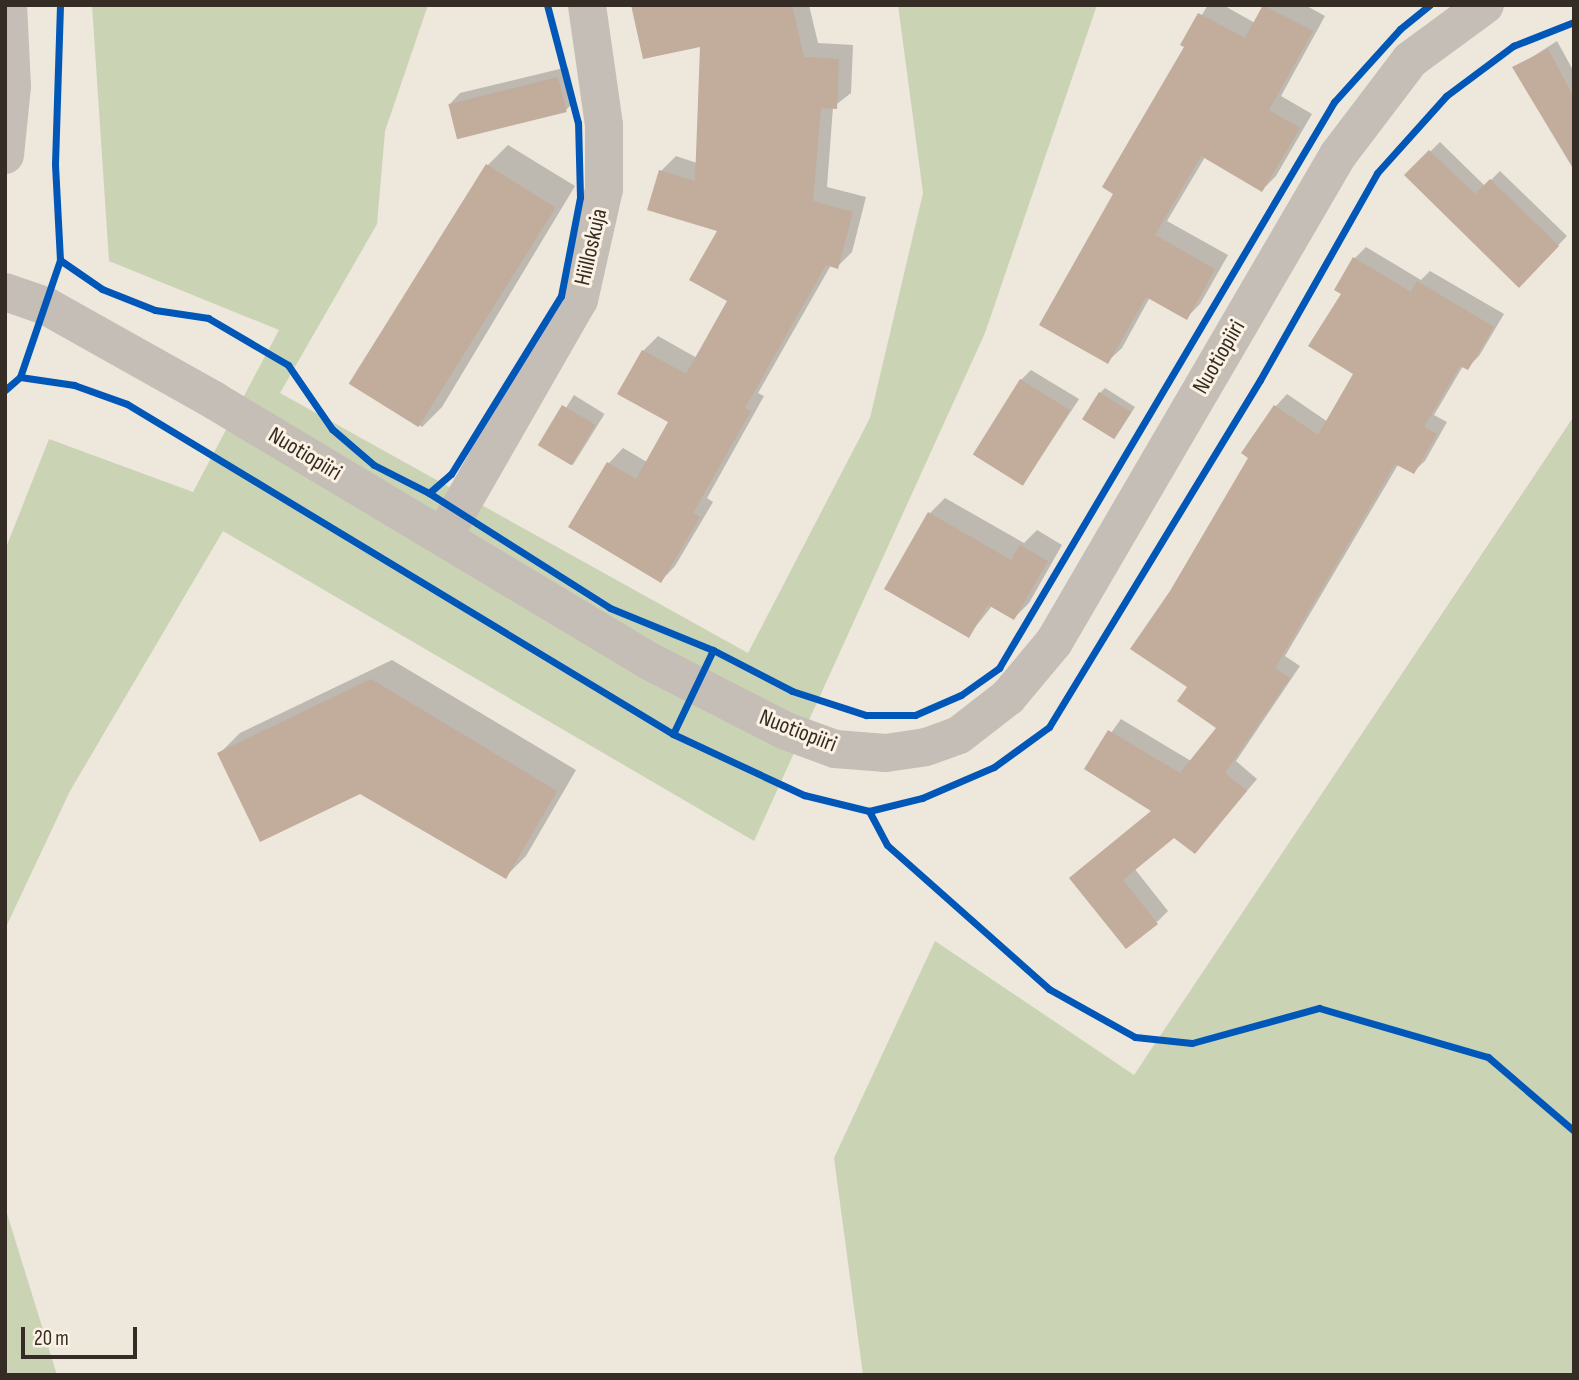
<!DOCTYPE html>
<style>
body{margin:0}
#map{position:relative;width:1579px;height:1380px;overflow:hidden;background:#ede7dc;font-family:"Sofia Sans Condensed",sans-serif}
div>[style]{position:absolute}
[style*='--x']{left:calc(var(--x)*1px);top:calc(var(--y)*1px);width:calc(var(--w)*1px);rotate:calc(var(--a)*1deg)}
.green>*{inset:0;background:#cbd3b5}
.shadow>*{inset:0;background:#0003;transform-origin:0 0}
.building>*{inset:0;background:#c2ac9c;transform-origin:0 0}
.minor>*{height:38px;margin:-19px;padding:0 19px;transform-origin:19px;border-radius:19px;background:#c5beb6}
.tertiary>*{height:38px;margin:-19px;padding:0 19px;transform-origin:19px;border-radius:19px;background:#c5beb6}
.cycleway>*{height:7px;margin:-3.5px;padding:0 3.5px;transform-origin:3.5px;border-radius:3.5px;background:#0057b8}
span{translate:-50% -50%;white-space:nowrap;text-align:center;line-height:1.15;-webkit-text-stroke:6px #fbf2e3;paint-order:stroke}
.street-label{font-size:23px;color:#352c25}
.frame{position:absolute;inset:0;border:7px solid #352c25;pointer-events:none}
.scale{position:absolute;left:21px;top:1327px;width:116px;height:32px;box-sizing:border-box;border:4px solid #352c25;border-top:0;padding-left:9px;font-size:21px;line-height:24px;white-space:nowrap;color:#352c25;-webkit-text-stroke:5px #fbf2e3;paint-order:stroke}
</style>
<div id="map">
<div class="green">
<i style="clip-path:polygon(92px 5px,428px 5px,385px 131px,377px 224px,280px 393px,748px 653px,870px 418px,923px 193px,898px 5px,1097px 5px,985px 333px,754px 841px,223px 531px,70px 791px,5px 929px,5px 550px,49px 439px,193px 492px,279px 330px,109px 261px)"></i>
<i style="clip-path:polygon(1574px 416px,1574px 1375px,863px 1375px,834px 1158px,935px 941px,1134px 1075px)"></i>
<i style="clip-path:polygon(5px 1207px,57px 1375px,5px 1375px)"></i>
</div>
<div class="shadow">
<i style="clip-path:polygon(636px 5px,809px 5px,818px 43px,853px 45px,851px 93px,833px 107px,827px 187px,866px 197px,852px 252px,837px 267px,831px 265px,758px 393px,764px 396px,707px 498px,713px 502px,675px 566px,661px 581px,570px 527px,609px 463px,623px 448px,647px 462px,670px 422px,619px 393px,643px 351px,658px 336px,697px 358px,730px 301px,720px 230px,649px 209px,661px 171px,676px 156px,697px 163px,702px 45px)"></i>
<i style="clip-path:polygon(1208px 5px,1223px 5px,1255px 23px,1265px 5px,1305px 5px,1325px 16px,1281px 96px,1312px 114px,1276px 176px,1262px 190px,1205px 157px,1167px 221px,1228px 255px,1200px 304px,1186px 318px,1150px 297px,1122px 348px,1108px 361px,1116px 193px,1187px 47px,1183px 45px)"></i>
<i style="clip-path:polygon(1557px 41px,1574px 72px,1574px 167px,1515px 68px)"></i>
<i style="clip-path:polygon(568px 67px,576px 100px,566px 110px,450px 104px,460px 93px)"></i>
<i style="clip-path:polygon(1440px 142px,1485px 186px,1500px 171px,1567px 236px,1519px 286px,1407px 175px)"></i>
<i style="clip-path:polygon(508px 145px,575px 186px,442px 407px,422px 427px,353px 385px,488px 165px)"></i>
<i style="clip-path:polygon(1366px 247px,1421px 280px,1430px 271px,1504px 314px,1479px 356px,1467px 368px,1463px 366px,1434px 415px,1447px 422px,1425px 461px,1413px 472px,1399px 463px,1285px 656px,1300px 666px,1236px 761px,1257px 779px,1195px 852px,1174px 835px,1134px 868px,1168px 911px,1157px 922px,1071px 878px,1153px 810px,1086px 768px,1121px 719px,1191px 761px,1219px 727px,1190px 686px,1171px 592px,1251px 457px,1244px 453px,1276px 406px,1287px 394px,1328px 422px,1356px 374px,1343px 294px,1355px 258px)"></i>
<i style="clip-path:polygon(1031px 370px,1079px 399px,1024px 483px,1021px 380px)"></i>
<i style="clip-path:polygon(1105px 388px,1135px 407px,1118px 433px,1100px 393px)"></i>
<i style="left:574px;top:395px;width:36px;height:60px;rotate:32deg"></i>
<i style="clip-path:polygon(945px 498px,1024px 543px,1037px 530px,1062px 545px,1029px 603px,1014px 618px,992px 606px,968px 636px,930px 513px)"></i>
<i style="clip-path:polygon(392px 660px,576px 770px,526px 856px,506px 876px,360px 792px,220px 753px,240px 733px)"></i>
</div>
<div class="building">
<i style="clip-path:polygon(631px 5px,792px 5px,804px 57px,839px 59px,837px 109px,821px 108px,813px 201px,853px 212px,838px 269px,826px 265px,745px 408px,751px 411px,693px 513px,700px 517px,661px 583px,568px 527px,607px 462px,636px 479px,668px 422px,617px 394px,642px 350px,686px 374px,727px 301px,689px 280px,717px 231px,647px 210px,659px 170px,695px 181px,700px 47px,643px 59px)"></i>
<i style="clip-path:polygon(1263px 5px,1313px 31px,1269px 110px,1300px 128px,1262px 192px,1201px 156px,1155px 235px,1215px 269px,1187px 320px,1146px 297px,1108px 364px,1039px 325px,1113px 194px,1102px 187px,1184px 47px,1180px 45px,1198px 13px,1245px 38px)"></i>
<i style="clip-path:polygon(1548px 49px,1574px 98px,1574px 170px,1512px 67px)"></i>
<i style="left:558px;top:77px;width:36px;height:113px;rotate:76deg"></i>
<i style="clip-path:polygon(1429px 150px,1475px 194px,1490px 179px,1559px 246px,1519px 288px,1404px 175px)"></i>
<i style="left:486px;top:164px;width:82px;height:259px;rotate:32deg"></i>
<i style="clip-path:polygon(1353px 257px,1411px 292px,1417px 281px,1494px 327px,1468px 370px,1460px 366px,1424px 427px,1437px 434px,1414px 474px,1395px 464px,1275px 668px,1290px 678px,1225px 773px,1247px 791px,1195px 854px,1174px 838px,1123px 880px,1158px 924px,1126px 949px,1069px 878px,1151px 811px,1084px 769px,1108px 730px,1180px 773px,1216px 728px,1177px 701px,1187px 687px,1130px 649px,1170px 591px,1248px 458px,1241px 453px,1274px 405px,1318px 435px,1353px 374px,1308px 346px,1341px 294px,1334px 290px)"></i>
<i style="left:1020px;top:379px;width:59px;height:89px;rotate:32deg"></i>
<i style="left:1099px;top:392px;width:38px;height:32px;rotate:32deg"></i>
<i style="left:562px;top:405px;width:39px;height:47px;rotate:31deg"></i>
<i style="clip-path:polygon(928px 512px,1011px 560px,1020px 545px,1048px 561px,1014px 620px,988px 605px,969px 638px,884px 589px)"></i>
<i style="clip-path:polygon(371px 679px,557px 791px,506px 879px,360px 794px,260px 842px,217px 753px)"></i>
</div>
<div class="minor">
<i style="--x:443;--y:537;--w:273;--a:-60.2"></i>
<i style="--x:579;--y:300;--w:114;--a:-77.3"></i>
<i style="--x:604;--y:189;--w:64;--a:-90"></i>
<i style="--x:604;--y:125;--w:121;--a:-98.1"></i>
</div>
<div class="tertiary">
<i style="--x:5;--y:155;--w:69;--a:-84.2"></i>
<i style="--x:12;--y:86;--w:81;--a:-92.8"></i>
<i style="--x:5;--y:292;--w:43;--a:18.9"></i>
<i style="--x:46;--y:306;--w:194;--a:29.3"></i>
<i style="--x:215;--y:401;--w:508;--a:30.91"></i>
<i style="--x:651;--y:662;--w:152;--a:27.1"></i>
<i style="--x:786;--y:731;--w:52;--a:20.2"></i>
<i style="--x:835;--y:749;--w:51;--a:4.5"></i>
<i style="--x:886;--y:753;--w:40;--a:-8.5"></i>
<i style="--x:926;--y:747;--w:35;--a:-20"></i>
<i style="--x:959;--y:735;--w:62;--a:-37.8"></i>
<i style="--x:1008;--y:697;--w:72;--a:-50.1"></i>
<i style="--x:1054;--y:642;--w:564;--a:-59.75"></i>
<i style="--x:1338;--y:155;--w:119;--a:-52.8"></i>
<i style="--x:1410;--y:60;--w:93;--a:-36.3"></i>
</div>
<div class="cycleway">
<i style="--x:60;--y:260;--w:51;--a:34.6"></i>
<i style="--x:102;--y:289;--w:57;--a:21.6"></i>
<i style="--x:155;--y:310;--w:54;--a:8.6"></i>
<i style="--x:208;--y:318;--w:93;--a:30.4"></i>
<i style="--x:288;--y:365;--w:78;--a:55.5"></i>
<i style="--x:332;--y:429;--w:55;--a:40.6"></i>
<i style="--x:374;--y:465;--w:62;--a:27"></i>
<i style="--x:429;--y:493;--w:214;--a:32.4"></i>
<i style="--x:610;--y:608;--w:111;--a:22.2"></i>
<i style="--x:713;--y:650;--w:89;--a:27.4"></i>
<i style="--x:792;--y:691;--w:78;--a:18"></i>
<i style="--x:866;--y:715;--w:49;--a:0"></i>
<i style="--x:915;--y:715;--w:50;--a:-23.5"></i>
<i style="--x:961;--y:695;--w:47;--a:-35.4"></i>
<i style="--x:999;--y:668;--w:658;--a:-59.38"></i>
<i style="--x:1334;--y:102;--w:98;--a:-47.9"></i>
<i style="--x:1400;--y:29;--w:38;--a:-39"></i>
<i style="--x:20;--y:377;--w:55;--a:8.4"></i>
<i style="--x:74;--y:385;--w:56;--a:19.7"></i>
<i style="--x:127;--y:404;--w:638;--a:31.15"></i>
<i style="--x:673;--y:734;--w:145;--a:25"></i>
<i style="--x:804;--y:795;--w:67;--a:13.8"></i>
<i style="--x:869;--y:811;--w:55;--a:-13.8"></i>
<i style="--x:922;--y:798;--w:78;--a:-23.3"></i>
<i style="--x:994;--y:767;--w:68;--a:-36"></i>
<i style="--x:1049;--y:727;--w:406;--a:-58.7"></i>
<i style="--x:1260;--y:380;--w:238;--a:-60.5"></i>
<i style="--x:1377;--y:173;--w:103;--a:-48.1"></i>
<i style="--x:1446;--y:96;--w:84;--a:-36.7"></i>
<i style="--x:1513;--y:46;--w:66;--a:-21.5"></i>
<i style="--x:5;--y:390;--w:20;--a:-41"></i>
<i style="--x:20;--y:377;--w:124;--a:-71.1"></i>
<i style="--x:60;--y:260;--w:96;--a:-93"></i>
<i style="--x:55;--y:164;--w:159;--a:-88.2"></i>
<i style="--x:429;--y:493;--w:29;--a:-41"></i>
<i style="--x:451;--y:474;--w:209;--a:-58.3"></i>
<i style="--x:561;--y:296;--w:101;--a:-79.1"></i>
<i style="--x:580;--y:197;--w:74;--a:-91.5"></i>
<i style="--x:578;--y:123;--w:122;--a:-104.7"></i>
<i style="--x:673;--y:734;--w:93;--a:-64.5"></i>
<i style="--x:869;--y:811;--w:38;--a:62"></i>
<i style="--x:887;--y:845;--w:217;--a:41.6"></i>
<i style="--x:1049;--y:989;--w:98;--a:29.2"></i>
<i style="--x:1135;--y:1037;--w:57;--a:6"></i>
<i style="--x:1192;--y:1043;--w:132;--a:-15.4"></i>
<i style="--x:1319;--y:1008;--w:176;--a:16.2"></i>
<i style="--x:1488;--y:1057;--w:113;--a:40.7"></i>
</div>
<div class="street-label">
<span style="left:591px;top:247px;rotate:-77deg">Hiilloskuja</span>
<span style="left:1219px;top:357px;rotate:-60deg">Nuotiopiiri</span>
<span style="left:305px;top:454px;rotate:31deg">Nuotiopiiri</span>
<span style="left:798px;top:731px;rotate:21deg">Nuotiopiiri</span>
</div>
<div class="frame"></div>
<div class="scale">20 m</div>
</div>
